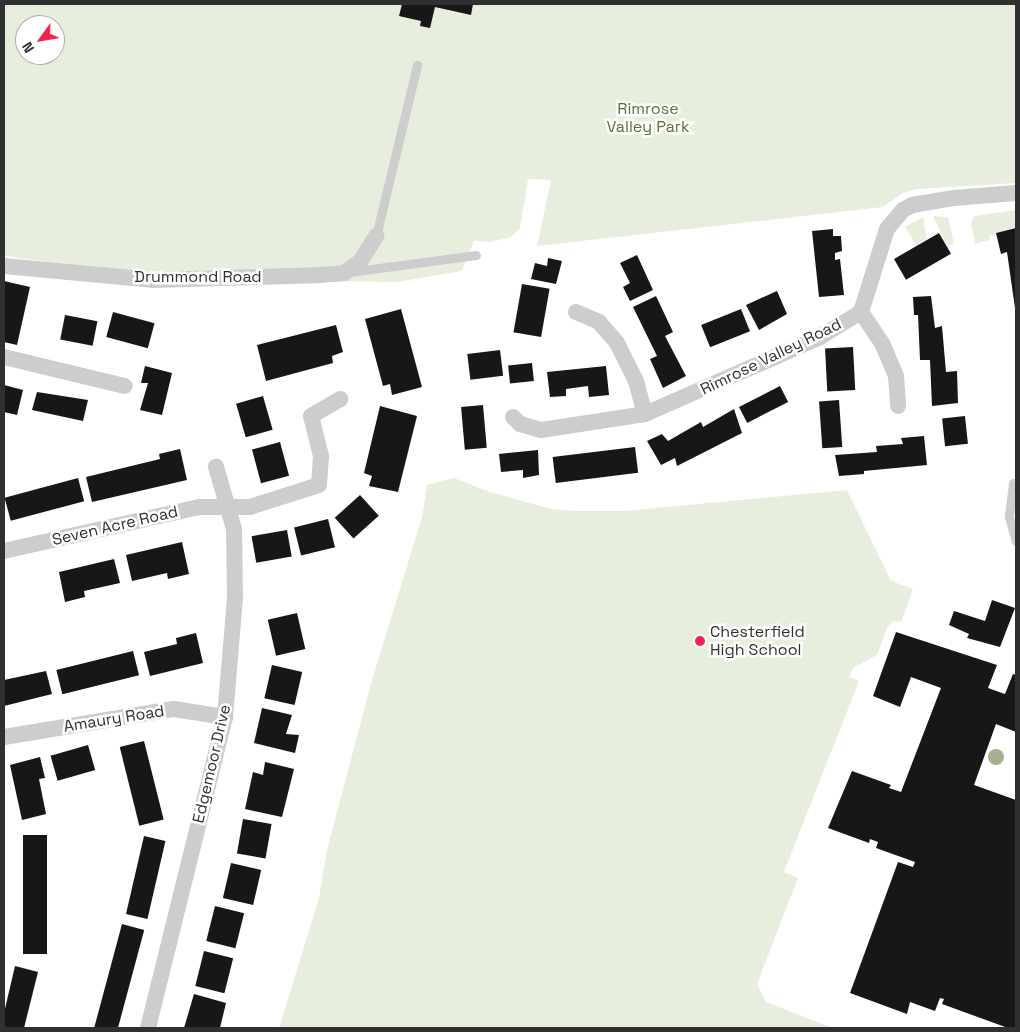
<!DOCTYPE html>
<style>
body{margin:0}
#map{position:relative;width:1020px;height:1032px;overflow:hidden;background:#fff;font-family:"Space Grotesk",sans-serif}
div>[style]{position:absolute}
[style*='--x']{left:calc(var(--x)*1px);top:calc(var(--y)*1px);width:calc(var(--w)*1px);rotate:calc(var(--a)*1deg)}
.green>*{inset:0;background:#e8eedd}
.building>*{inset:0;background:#171717;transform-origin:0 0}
.service>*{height:9px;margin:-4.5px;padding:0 4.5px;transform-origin:4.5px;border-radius:4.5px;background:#cdcdcd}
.minor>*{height:16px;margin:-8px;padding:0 8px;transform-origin:8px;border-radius:8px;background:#cdcdcd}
.trees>*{width:16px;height:16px;margin:-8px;border-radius:50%;background:#a4b092}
.dots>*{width:14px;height:14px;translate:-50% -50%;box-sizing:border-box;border:2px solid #fff;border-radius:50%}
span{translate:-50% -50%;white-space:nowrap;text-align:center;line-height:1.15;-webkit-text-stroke:5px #fff;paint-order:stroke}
.park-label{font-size:16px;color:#5a7038}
.street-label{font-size:16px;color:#303030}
.poi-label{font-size:16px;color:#303030}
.left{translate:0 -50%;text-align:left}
.frame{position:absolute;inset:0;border:5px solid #303030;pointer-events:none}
.north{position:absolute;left:15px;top:15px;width:50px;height:50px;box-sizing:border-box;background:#fff;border:1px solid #acacac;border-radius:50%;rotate:238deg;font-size:14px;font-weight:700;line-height:20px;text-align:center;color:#303030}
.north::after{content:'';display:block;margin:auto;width:18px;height:22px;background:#f6234d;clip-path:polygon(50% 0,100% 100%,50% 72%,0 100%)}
</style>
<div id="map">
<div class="green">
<i style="clip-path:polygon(evenodd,4px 4px,1016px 4px,1016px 183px,916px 189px,903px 193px,883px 207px,537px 246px,551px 180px,528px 179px,520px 228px,511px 237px,491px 242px,474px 241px,462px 271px,397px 282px,183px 279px,4px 256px,4px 4px,25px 25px,55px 25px,55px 55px,25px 55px,25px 25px)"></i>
<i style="clip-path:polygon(1016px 210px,1016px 228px,996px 233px,989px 236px,989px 240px,975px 244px,971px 223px,974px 216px)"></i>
<i style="clip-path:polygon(933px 216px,948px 217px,954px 244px,947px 246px)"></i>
<i style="clip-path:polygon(923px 217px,927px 239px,916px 245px,905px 227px)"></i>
<i style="clip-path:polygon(454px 478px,490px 492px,551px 509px,575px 511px,624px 511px,847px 490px,891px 581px,913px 589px,901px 622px,893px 621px,888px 626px,877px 655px,853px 668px,849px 677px,859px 681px,784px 872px,798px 878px,757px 984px,766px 1002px,833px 1028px,279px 1028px,319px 898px,327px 850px,372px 680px,422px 517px,427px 485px)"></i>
</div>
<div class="building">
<i style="clip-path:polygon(402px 4px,473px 4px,471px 15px,435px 7px,430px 28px,420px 26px,421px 21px,399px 16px)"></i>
<i style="clip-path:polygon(1016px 228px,1016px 308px,1015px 308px,1007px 252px,1001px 254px,996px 233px)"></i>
<i style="clip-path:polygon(833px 229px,833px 236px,841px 236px,842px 251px,835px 253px,835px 260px,840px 259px,844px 295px,819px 297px,812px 231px)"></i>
<i style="left:939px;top:233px;width:24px;height:52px;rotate:60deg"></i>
<i style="clip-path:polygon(637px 255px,653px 290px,630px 301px,623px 287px,630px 283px,620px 263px)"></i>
<i style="clip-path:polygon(548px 258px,562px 261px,556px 284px,531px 279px,535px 263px,547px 266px)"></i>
<i style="clip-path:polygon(4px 281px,30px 287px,17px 345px,4px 342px)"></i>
<i style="left:522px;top:284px;width:28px;height:49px;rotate:10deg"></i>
<i style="clip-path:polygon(777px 291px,787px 314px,759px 330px,746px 305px)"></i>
<i style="clip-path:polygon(656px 296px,673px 332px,665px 336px,686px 376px,663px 388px,650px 359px,657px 356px,633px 307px)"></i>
<i style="clip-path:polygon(931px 296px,935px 328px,942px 326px,946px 372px,957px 371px,958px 403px,932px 406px,930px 360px,920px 360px,918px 315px,914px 315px,913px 297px)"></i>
<i style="clip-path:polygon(401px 309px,422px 387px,392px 395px,390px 384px,383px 386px,365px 319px)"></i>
<i style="left:741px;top:309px;width:24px;height:43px;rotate:68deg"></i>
<i style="left:113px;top:312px;width:43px;height:26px;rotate:15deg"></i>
<i style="left:65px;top:315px;width:33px;height:25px;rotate:11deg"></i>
<i style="clip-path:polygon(336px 325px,343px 352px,332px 356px,333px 363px,266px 381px,257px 345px)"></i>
<i style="left:853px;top:347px;width:43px;height:28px;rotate:87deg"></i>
<i style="left:500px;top:350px;width:26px;height:33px;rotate:83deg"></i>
<i style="left:532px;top:363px;width:18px;height:24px;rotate:84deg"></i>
<i style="clip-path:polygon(145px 366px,172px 373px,162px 415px,140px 410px,148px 383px,141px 383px)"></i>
<i style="clip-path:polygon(606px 366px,609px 395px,589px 397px,588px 386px,566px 389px,566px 396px,550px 397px,547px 372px)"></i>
<i style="clip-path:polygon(4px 385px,23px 390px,17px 415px,4px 412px)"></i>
<i style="left:780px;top:386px;width:18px;height:46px;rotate:63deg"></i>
<i style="clip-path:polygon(37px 392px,88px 400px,83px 421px,32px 410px)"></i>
<i style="left:263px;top:396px;width:35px;height:28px;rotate:74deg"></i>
<i style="left:839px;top:400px;width:47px;height:20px;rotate:86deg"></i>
<i style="left:483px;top:405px;width:43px;height:22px;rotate:85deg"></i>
<i style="clip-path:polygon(380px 406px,417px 416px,398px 492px,369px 486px,372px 476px,364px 473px)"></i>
<i style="clip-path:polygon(734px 409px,742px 433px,677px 466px,675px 458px,661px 465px,647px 441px,662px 434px,668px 441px,701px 422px,703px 427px)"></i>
<i style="left:965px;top:416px;width:28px;height:23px;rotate:84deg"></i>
<i style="clip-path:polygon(924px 436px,927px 465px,864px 471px,864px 474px,839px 476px,835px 455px,877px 452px,876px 446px,903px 444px,901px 438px)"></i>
<i style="left:280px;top:442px;width:35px;height:29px;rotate:75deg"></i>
<i style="left:635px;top:447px;width:26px;height:83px;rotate:83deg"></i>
<i style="clip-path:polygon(180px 449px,187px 480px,92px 502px,86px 477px,160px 459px,159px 454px)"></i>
<i style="clip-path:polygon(538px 450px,539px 475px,523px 478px,523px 470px,501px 472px,499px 454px)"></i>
<i style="left:78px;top:478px;width:24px;height:76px;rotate:75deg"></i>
<i style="left:360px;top:495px;width:28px;height:34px;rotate:48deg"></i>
<i style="left:328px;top:519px;width:29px;height:35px;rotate:76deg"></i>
<i style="left:287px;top:530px;width:27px;height:36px;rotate:80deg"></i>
<i style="clip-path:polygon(182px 542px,189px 574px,168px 579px,167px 573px,132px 581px,126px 555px)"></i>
<i style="clip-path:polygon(114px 559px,120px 583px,84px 591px,85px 597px,65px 602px,59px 572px)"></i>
<i style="clip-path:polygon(992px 600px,1015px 608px,1000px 647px,967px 638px,969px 634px,949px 625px,954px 611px,985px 621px)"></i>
<i style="left:297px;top:613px;width:37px;height:30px;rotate:77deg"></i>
<i style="clip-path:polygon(896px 632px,997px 665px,988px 688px,1002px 693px,1005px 694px,1013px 674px,1016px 675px,1016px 732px,996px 724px,974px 785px,1016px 800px,1016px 1028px,1008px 1028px,942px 1004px,944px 999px,940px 998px,935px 1011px,910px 1002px,907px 1014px,850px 993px,898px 862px,913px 867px,915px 862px,876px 848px,878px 842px,870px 839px,869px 843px,828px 828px,852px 771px,891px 785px,889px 788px,901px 792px,941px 688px,911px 677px,900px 707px,873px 696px)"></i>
<i style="clip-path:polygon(196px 633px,203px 663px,150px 676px,144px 652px,177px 644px,176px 638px)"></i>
<i style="left:133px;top:651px;width:25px;height:79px;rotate:76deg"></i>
<i style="left:272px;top:665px;width:31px;height:34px;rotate:13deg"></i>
<i style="clip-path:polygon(46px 671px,52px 694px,4px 706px,4px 680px)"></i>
<i style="clip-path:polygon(262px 708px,292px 715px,286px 734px,299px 735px,295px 753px,254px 743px)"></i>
<i style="left:144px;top:741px;width:81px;height:25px;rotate:76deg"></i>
<i style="left:88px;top:745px;width:26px;height:39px;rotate:74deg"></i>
<i style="clip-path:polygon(40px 757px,45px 778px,39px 779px,46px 814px,22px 820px,10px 765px)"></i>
<i style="clip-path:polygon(265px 762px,294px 769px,282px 817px,245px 809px,253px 772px,263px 775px)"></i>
<i style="left:243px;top:819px;width:29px;height:35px;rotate:10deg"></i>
<i style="left:23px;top:835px;width:24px;height:119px"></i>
<i style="left:144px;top:836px;width:22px;height:80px;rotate:13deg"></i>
<i style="left:231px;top:863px;width:31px;height:36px;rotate:13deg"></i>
<i style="left:215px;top:906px;width:30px;height:36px;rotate:14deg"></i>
<i style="left:122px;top:924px;width:23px;height:107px;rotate:15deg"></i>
<i style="left:204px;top:951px;width:30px;height:36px;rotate:14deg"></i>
<i style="clip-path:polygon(15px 966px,38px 972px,24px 1028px,4px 1028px,4px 1013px)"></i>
<i style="clip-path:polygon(194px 994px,226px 1003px,220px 1028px,184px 1028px)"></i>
</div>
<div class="service">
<i style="--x:376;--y:236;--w:176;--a:-76.5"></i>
<i style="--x:349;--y:272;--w:128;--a:-7.6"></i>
<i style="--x:1013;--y:483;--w:34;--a:97"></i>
<i style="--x:1009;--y:517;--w:25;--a:74"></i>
</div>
<div class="minor">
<i style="--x:4;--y:266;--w:151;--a:5.3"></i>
<i style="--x:154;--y:280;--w:164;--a:-1.7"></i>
<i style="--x:318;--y:275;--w:26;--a:-4"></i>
<i style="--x:344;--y:273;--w:19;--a:-35"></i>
<i style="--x:360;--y:262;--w:31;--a:-58"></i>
<i style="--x:576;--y:312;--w:25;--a:23"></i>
<i style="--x:599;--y:322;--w:28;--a:49"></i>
<i style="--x:617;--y:343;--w:42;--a:63.4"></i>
<i style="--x:636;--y:381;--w:34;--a:75"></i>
<i style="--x:645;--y:414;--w:191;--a:-23.7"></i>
<i style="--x:820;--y:337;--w:48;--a:-31.4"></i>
<i style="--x:861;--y:312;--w:87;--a:-72.6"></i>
<i style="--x:887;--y:229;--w:25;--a:-50"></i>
<i style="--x:903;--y:210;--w:10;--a:-29"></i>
<i style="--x:912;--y:205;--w:43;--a:-9.5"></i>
<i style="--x:954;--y:198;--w:62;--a:-4.6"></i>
<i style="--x:861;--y:312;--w:37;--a:56"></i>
<i style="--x:882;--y:343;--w:36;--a:67"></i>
<i style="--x:896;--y:376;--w:30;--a:86"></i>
<i style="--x:4;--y:357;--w:124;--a:13.5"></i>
<i style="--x:513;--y:417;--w:10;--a:45"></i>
<i style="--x:520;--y:424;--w:22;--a:16"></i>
<i style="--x:541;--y:430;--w:105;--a:-8.7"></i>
<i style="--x:4;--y:551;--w:200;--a:-12.7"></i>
<i style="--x:199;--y:507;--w:51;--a:0"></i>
<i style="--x:250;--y:507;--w:72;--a:-17.7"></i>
<i style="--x:319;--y:485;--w:29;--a:-86"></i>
<i style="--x:321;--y:456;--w:41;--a:-104"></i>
<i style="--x:311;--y:416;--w:34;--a:-30"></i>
<i style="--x:4;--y:737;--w:172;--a:-9.4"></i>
<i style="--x:174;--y:709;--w:52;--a:8.9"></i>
<i style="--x:148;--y:1028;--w:320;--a:-76.1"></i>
<i style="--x:225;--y:717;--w:119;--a:-85.2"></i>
<i style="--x:235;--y:598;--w:69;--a:-90.8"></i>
<i style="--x:234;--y:529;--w:65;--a:-106.2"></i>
</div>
<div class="trees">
<i style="left:996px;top:757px"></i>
</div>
<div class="dots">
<i style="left:700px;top:641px;background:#f6234d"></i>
</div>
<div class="park-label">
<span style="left:648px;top:118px">Rimrose<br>Valley Park</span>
</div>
<div class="street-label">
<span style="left:198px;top:277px">Drummond Road</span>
<span style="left:771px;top:357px;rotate:-26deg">Rimrose Valley Road</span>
<span style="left:115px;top:526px;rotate:-13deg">Seven Acre Road</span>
<span style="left:114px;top:719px;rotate:-9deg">Amaury Road</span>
<span style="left:212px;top:764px;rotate:-77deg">Edgemoor Drive</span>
</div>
<div class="poi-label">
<span class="left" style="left:710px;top:641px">Chesterfield<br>High School</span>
</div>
<div class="frame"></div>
<div class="north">N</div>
</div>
